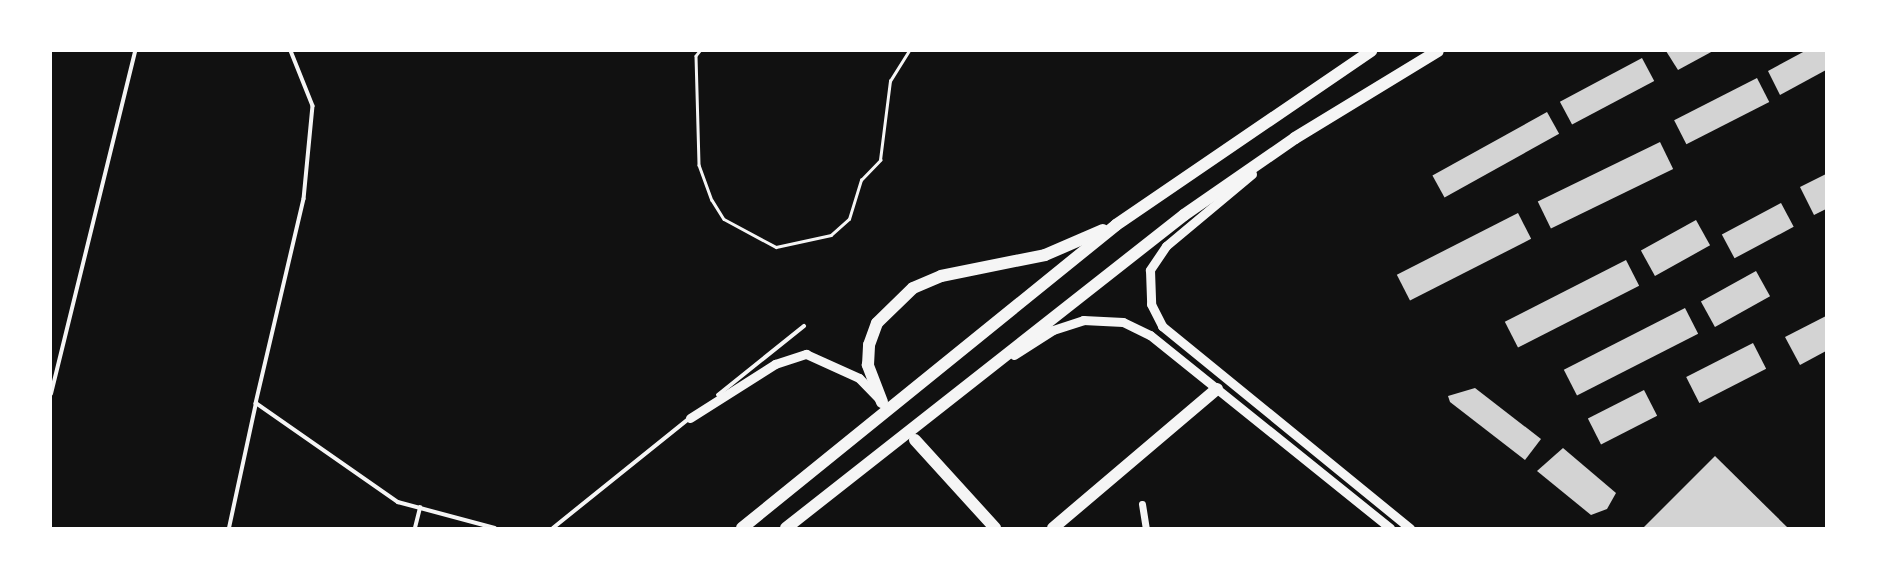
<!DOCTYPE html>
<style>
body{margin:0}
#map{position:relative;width:1877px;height:579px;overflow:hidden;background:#111;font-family:Raleway,sans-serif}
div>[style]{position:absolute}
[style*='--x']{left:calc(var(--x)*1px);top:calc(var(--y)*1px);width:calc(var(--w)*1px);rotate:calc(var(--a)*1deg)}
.building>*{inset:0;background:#d3d3d3;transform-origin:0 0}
.path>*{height:2.5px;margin:-1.25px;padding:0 1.25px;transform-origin:1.25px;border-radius:1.25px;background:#f5f5f5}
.service>*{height:3.5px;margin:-1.75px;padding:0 1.75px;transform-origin:1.75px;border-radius:1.75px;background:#f5f5f5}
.minor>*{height:7px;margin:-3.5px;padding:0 3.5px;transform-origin:3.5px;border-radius:3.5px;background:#f5f5f5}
.tertiary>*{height:9px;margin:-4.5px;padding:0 4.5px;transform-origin:4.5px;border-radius:4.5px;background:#f5f5f5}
.trunk>*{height:12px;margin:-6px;padding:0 6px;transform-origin:6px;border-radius:6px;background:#f5f5f5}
span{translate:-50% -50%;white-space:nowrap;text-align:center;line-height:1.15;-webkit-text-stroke:6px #fff;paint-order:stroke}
.frame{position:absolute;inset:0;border:52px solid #fff;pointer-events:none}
</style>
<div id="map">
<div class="building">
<i style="clip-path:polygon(1666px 51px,1713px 51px,1678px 70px)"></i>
<i style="clip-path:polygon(1805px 51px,1826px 51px,1826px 70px,1780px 95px,1768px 71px)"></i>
<i style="left:1642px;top:58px;width:26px;height:93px;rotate:62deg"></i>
<i style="left:1757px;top:78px;width:27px;height:93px;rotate:63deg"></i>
<i style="left:1547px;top:112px;width:25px;height:131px;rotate:61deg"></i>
<i style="left:1660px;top:142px;width:30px;height:136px;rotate:64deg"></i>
<i style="clip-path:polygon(1826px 174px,1826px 209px,1814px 215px,1800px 187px)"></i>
<i style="left:1781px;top:203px;width:27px;height:67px;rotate:62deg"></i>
<i style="left:1518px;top:213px;width:29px;height:136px;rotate:63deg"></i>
<i style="left:1696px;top:220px;width:29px;height:63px;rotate:61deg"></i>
<i style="left:1626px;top:260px;width:29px;height:136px;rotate:63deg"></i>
<i style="left:1756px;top:271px;width:29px;height:63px;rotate:61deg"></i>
<i style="left:1685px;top:308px;width:29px;height:136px;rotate:63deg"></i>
<i style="clip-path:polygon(1826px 316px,1826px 351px,1800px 365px,1785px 337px)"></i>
<i style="left:1753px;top:343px;width:29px;height:75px;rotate:63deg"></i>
<i style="clip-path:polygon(1475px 388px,1541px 439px,1525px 460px,1450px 402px,1448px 396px)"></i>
<i style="left:1644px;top:390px;width:29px;height:63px;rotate:63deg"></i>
<i style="clip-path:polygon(1563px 448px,1616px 493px,1607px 509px,1591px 515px,1537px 471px)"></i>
<i style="clip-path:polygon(1715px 456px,1788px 528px,1643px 528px)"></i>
</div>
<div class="path">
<i style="--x:700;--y:51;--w:6;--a:129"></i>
<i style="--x:696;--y:56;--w:109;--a:88.4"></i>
<i style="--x:699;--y:165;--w:37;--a:70"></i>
<i style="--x:712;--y:200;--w:22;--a:58"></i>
<i style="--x:724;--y:219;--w:59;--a:28.3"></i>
<i style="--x:776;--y:247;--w:56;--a:-12.3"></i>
<i style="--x:831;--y:235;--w:24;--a:-42"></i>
<i style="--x:849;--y:219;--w:41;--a:-72.9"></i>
<i style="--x:861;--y:180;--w:28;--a:-46"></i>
<i style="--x:880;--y:160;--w:80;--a:-82.8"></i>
<i style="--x:890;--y:81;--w:36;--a:-58"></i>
</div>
<div class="service">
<i style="--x:291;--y:51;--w:59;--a:68.2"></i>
<i style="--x:313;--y:106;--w:93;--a:95.5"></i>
<i style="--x:304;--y:199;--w:210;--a:103.2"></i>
<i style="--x:256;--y:403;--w:173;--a:34.9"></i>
<i style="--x:398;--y:502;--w:100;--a:15"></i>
<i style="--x:51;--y:394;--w:353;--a:-76.2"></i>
<i style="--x:718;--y:395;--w:110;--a:-38.7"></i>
<i style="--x:229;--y:528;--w:128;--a:-77.8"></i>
<i style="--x:415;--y:528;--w:21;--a:-76"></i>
<i style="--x:553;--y:528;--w:176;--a:-38.8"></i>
</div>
<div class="minor">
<i style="--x:1142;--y:504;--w:24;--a:81"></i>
</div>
<div class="tertiary">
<i style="--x:1252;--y:174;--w:112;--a:140.1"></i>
<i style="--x:1166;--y:246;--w:29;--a:124"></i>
<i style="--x:1150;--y:270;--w:34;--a:88"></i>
<i style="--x:1151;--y:304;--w:25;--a:63"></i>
<i style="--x:1162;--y:326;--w:320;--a:39.2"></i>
<i style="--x:1014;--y:355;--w:46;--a:-32.7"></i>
<i style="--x:1053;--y:330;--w:32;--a:-18"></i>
<i style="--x:1083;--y:320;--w:40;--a:2.9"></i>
<i style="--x:1123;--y:322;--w:30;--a:26"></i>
<i style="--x:1150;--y:335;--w:308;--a:38.8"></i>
<i style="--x:690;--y:418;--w:101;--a:-32.4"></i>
<i style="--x:775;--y:364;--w:33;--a:-18"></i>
<i style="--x:806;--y:354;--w:58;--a:24.4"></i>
<i style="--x:859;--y:378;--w:28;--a:46"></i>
</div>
<div class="trunk">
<i style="--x:882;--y:402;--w:40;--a:-111"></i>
<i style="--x:868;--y:365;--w:20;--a:-87"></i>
<i style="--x:869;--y:345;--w:23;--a:-70"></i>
<i style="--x:877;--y:323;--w:50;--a:-44.2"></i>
<i style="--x:913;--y:288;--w:30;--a:-23"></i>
<i style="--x:941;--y:276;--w:106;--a:-11.4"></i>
<i style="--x:1045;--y:255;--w:63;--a:-23.3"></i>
<i style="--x:915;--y:440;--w:119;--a:47.7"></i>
<i style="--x:742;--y:528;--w:481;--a:-39"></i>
<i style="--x:1116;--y:225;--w:309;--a:-34.3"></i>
<i style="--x:786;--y:528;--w:506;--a:-38.18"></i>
<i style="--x:1184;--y:215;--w:135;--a:-34.7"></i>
<i style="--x:1295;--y:138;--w:167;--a:-31.3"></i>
<i style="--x:1053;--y:528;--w:215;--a:-40.3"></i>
</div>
<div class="frame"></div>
</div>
